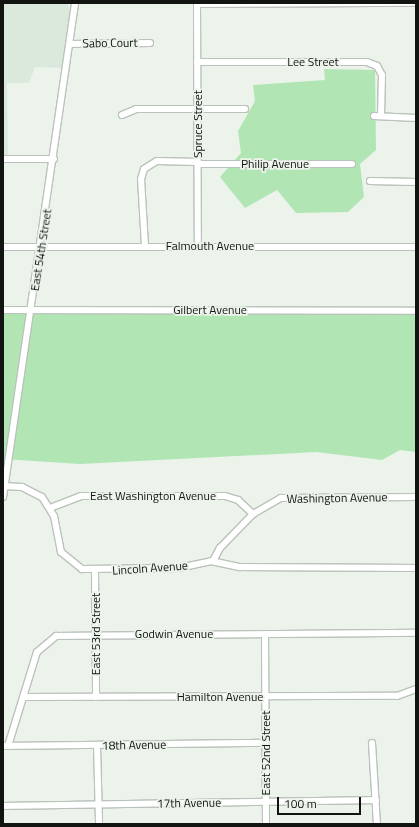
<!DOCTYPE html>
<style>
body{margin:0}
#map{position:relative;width:419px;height:827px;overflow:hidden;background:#ebf3eb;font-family:"Titillium Web",sans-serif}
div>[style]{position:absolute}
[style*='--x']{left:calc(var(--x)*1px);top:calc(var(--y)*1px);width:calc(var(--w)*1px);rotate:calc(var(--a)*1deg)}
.built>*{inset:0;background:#dbe9dc}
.green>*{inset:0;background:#b1e6b4}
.roads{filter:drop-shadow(1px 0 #bbc2bb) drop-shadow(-1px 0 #bbc2bb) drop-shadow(0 1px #bbc2bb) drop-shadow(0 -1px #bbc2bb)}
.minor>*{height:6px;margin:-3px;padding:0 3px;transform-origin:3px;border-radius:3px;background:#fff}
span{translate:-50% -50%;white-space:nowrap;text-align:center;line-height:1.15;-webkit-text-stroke:3.5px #ebf3eb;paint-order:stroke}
.street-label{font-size:12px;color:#121412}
.frame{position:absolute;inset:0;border:4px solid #121412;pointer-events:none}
.scale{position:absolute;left:277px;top:797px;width:84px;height:18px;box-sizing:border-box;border:2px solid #121412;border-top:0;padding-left:5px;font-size:12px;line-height:14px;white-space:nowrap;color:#121412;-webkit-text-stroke:3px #ebf3eb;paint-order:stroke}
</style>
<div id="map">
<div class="built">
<i style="clip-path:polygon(3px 3px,67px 3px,72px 13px,64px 68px,35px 67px,29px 83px,7px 83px,8px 161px,3px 161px)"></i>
</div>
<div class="green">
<i style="clip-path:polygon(324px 69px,375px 70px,376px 150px,360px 164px,364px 197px,348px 212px,296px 213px,277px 190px,245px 208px,220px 177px,241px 153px,238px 131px,255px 101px,253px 85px,325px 80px)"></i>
<i style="clip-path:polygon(3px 312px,416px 314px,416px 452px,400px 450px,382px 460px,316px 452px,80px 464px,3px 459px)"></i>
</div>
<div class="roads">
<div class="minor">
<i style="--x:197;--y:3;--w:243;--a:89.8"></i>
<i style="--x:197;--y:4;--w:219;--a:-0.3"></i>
<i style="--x:70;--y:44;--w:80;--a:-0.7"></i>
<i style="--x:197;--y:62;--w:170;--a:0"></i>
<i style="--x:367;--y:62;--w:11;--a:22"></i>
<i style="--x:377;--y:66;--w:10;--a:61"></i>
<i style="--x:382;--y:75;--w:41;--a:91.4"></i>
<i style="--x:122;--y:115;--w:15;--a:-23"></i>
<i style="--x:136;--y:109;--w:109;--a:0"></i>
<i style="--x:374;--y:116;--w:42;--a:2.7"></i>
<i style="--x:3;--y:159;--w:51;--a:0"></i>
<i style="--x:198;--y:164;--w:154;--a:0"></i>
<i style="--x:370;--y:181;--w:46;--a:1.2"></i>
<i style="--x:145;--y:246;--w:67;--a:-93.4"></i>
<i style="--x:141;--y:179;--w:10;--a:-73"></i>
<i style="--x:144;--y:169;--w:15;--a:-32"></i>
<i style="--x:157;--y:161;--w:41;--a:1.4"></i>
<i style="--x:3;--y:247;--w:413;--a:0"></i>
<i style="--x:3;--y:310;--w:413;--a:0.1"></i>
<i style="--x:3;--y:486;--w:19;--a:3"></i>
<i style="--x:22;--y:487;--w:22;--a:27"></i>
<i style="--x:42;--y:497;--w:22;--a:58"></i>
<i style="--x:54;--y:516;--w:37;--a:79"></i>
<i style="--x:61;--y:552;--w:27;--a:39"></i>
<i style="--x:82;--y:569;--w:97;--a:-0.6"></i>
<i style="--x:179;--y:568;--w:33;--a:-12"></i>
<i style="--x:211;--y:561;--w:30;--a:12"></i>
<i style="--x:240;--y:567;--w:176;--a:0.3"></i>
<i style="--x:3;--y:497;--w:499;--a:-81.7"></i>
<i style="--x:50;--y:508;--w:33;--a:-21"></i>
<i style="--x:81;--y:496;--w:144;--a:0"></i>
<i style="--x:225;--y:496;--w:14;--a:17"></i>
<i style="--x:238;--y:500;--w:21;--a:43"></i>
<i style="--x:213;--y:561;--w:15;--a:-62"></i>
<i style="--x:220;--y:548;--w:47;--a:-45.9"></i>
<i style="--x:253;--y:514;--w:32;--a:-30"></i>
<i style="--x:281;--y:498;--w:135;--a:-0.4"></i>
<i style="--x:95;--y:572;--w:125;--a:89.5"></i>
<i style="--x:265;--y:634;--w:190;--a:89.7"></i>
<i style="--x:23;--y:697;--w:374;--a:-0.2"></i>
<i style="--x:397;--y:696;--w:20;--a:-20"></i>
<i style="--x:372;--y:743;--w:81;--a:86.5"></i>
<i style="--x:97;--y:745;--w:79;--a:88.5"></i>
<i style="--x:3;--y:746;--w:262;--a:-0.7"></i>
<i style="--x:8;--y:746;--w:98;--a:-72.9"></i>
<i style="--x:37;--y:652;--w:25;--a:-40"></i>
<i style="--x:56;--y:636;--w:360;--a:-0.5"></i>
<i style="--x:3;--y:806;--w:373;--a:-0.9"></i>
</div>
</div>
<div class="street-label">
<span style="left:110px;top:43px;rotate:-1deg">Sabo Court</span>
<span style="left:313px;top:62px">Lee Street</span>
<span style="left:198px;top:124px;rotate:-90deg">Spruce Street</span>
<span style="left:275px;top:164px">Philip Avenue</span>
<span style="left:210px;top:246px">Falmouth Avenue</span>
<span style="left:41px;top:250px;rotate:-81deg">East 54th Street</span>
<span style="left:210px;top:310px">Gilbert Avenue</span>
<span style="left:153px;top:496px">East Washington Avenue</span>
<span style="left:337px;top:498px;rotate:-1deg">Washington Avenue</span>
<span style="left:150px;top:568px;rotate:-4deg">Lincoln Avenue</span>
<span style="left:96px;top:634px;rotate:-90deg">East 53rd Street</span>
<span style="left:174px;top:634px">Godwin Avenue</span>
<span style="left:220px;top:697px">Hamilton Avenue</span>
<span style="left:134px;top:745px;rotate:-1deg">18th Avenue</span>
<span style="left:266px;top:753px;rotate:-90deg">East 52nd Street</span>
<span style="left:189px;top:803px;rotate:-1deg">17th Avenue</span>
</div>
<div class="frame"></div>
<div class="scale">100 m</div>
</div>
